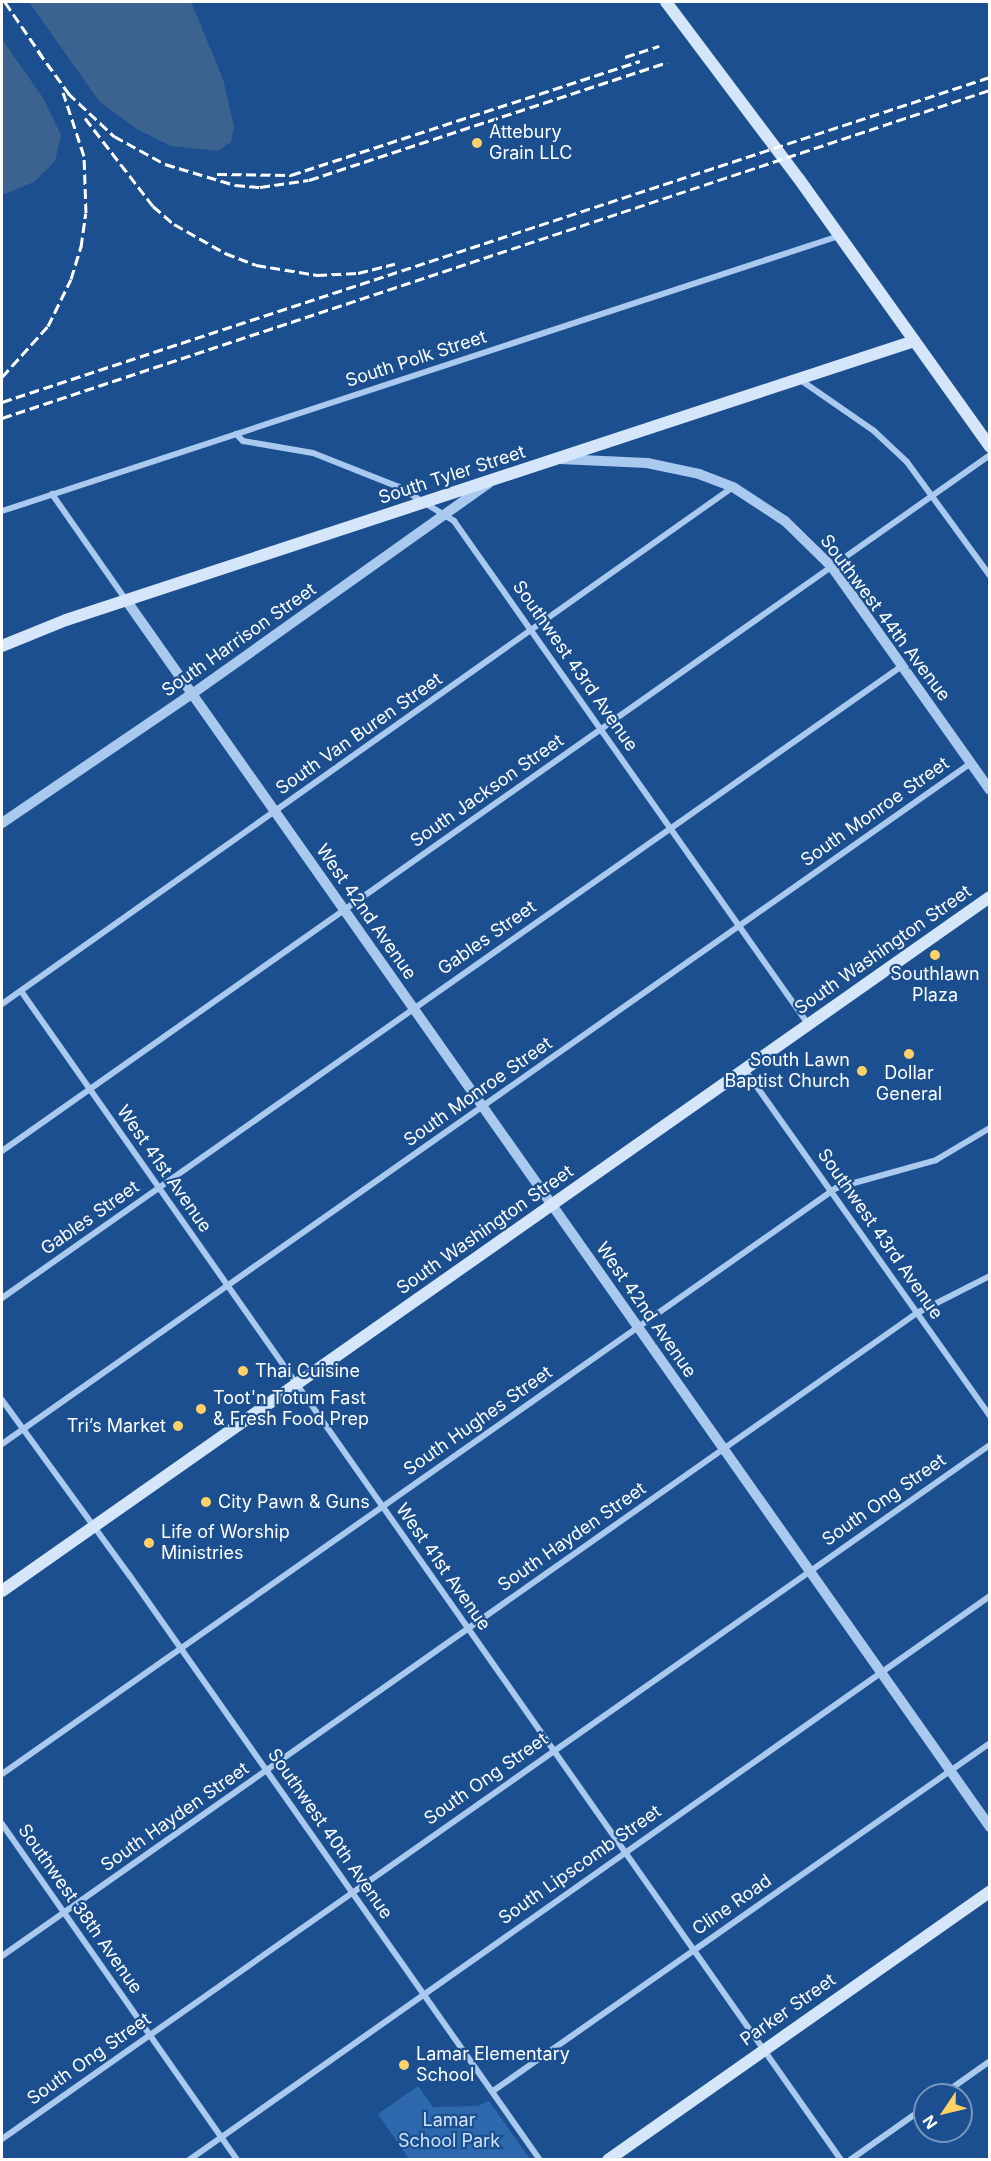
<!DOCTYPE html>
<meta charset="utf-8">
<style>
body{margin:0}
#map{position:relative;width:991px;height:2161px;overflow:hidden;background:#1b4f8f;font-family:Inter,sans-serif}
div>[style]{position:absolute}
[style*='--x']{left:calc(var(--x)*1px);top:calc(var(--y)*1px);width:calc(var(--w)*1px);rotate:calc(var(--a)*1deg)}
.green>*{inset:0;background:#2e69ad}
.water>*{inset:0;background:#3c6290}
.minor>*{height:6px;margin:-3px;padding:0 3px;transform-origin:3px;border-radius:3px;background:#a9c9ee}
.tertiary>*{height:10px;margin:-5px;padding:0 5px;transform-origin:5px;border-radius:5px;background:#a9c9ee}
.secondary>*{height:12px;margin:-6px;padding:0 6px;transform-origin:6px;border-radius:6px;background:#d6e6fa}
.rail>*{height:3px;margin-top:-1.5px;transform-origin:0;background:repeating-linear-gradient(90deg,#fff 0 10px,transparent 0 14.5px)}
.dots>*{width:16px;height:16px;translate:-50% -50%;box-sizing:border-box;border:3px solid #1b4f8f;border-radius:50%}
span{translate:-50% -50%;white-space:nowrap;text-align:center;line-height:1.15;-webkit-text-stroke:4.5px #1b4f8f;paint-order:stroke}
.poi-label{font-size:18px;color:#fff}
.left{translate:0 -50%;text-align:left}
.right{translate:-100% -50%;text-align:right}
.street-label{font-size:18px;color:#fff}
.park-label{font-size:18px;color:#cfe3fa}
.frame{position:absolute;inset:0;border:3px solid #fff;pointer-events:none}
.north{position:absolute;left:913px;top:2083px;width:60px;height:60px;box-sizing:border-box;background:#1b4f8f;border:2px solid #7695bc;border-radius:50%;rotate:235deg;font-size:16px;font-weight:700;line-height:24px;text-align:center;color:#fff}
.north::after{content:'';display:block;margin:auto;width:21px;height:27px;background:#ffd166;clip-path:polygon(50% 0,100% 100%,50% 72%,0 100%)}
</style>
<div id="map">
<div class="green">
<i style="clip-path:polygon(418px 2086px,433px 2107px,478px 2106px,489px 2101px,530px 2159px,409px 2159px,378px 2114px)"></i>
</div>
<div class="water">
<i style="clip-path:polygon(29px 2px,191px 2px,223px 79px,234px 126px,231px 142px,218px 151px,171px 146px,135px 128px,99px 101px)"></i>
<i style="clip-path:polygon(2px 39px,43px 98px,61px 135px,55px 161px,34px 182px,2px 195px)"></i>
</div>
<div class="minor">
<i style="--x:799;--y:379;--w:91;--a:34.7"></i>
<i style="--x:874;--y:431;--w:45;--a:43.2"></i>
<i style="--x:907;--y:462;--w:141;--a:53.9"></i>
<i style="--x:236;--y:434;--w:10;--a:45"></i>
<i style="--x:243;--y:441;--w:71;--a:9.7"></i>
<i style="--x:313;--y:453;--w:92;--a:21.6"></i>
<i style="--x:399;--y:487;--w:65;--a:31.7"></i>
<i style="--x:454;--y:521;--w:615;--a:54.86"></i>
<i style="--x:52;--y:494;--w:129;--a:55.1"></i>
<i style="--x:2;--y:511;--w:881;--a:-18.19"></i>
<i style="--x:21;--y:991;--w:1428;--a:54.95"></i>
<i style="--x:2;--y:1004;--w:895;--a:-35.27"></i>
<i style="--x:745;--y:1070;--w:424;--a:54.7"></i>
<i style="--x:2;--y:1151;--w:1209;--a:-35.16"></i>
<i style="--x:2;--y:1298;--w:1100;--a:-35.08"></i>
<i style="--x:2;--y:1400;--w:218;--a:54"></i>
<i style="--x:130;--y:1576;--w:714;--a:54.93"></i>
<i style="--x:2;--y:1444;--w:1184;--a:-35.1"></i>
<i style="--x:2;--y:1774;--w:1019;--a:-35.09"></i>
<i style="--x:836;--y:1188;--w:104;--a:-15.6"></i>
<i style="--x:936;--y:1160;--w:63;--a:-30.7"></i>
<i style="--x:2;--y:1824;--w:410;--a:55"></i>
<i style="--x:2;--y:1956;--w:1118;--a:-35.1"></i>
<i style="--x:917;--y:1313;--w:82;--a:-26.9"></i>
<i style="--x:493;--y:2091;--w:607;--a:-35"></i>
<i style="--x:942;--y:2095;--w:59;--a:-35.3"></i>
<i style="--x:2;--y:2139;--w:1207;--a:-35.09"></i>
<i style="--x:189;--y:2160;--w:980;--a:-35.15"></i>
<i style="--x:850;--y:2160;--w:92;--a:-35.2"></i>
</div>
<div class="tertiary">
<i style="--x:560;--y:459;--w:87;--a:2.6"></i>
<i style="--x:647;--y:463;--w:53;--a:11.9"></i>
<i style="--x:699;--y:474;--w:36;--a:21"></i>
<i style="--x:733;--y:487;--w:62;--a:33.2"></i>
<i style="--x:785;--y:521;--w:66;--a:44.4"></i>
<i style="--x:832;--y:567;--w:273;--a:54.7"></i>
<i style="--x:126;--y:600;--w:1501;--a:54.85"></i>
<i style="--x:2;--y:823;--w:230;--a:-34.2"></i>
<i style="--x:192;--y:694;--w:364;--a:-35.4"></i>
</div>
<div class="secondary">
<i style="--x:666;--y:2;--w:221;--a:53.1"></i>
<i style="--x:799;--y:179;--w:329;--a:54.5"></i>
<i style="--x:2;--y:646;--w:69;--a:-22.1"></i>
<i style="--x:66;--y:620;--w:893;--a:-18.21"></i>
<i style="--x:2;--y:1591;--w:1207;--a:-35.09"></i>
<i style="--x:608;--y:2160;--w:467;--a:-35.1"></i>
</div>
<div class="rail">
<i style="--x:5;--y:2;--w:65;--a:55.6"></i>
<i style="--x:38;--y:51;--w:58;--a:54.1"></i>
<i style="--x:625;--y:57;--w:36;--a:-18"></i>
<i style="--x:68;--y:93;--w:63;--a:43.1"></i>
<i style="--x:114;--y:136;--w:58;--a:28.8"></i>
<i style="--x:165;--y:164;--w:73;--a:16.7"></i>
<i style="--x:235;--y:185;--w:25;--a:5"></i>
<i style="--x:260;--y:187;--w:49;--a:-8.1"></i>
<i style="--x:309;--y:180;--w:377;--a:-18.2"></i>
<i style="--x:85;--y:118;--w:111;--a:52.3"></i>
<i style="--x:153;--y:206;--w:28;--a:41"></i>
<i style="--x:174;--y:224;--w:59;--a:29.6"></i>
<i style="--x:225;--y:253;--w:33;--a:21"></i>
<i style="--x:256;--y:265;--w:62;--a:9.3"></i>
<i style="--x:317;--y:275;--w:41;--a:-2.8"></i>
<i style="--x:358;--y:273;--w:38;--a:-14"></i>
<i style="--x:217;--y:174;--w:74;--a:0.8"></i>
<i style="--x:291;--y:175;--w:367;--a:-18.1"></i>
<i style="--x:2;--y:377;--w:69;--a:-48"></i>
<i style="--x:48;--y:326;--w:52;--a:-63.9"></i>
<i style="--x:71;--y:279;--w:34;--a:-73"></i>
<i style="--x:81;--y:247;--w:34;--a:-82"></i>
<i style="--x:86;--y:213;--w:57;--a:-92"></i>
<i style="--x:84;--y:156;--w:67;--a:-108.2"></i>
<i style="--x:2;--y:402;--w:1040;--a:-18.21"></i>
<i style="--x:2;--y:418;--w:1041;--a:-18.37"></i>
</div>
<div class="dots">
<i style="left:477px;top:143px;background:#ffd166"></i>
<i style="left:935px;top:955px;background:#ffd166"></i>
<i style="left:909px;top:1054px;background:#ffd166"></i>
<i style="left:862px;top:1071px;background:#ffd166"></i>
<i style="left:243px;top:1371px;background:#ffd166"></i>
<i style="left:201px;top:1409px;background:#ffd166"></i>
<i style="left:178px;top:1426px;background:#ffd166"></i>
<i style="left:206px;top:1502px;background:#ffd166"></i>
<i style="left:149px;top:1543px;background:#ffd166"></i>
<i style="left:404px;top:2065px;background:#ffd166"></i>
</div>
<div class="poi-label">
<span class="left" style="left:489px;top:143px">Attebury<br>Grain LLC</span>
<span style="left:935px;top:985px">Southlawn<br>Plaza</span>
<span class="right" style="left:850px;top:1071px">South Lawn<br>Baptist Church</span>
<span style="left:909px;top:1084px">Dollar<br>General</span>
<span class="left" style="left:255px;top:1371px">Thai Cuisine</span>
<span class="left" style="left:213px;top:1409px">Toot'n Totum Fast<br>&amp; Fresh Food Prep</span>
<span class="right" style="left:166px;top:1426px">Tri’s Market</span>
<span class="left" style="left:218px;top:1502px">City Pawn &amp; Guns</span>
<span class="left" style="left:161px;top:1543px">Life of Worship<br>Ministries</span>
<span class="left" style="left:416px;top:2065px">Lamar Elementary<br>School</span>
</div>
<div class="street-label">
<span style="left:416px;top:359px;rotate:-18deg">South Polk Street</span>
<span style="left:452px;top:475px;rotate:-18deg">South Tyler Street</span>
<span style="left:885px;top:618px;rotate:53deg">Southwest 44th Avenue</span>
<span style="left:239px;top:640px;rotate:-35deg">South Harrison Street</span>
<span style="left:575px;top:666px;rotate:55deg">Southwest 43rd Avenue</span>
<span style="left:359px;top:734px;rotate:-35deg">South Van Buren Street</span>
<span style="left:487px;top:791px;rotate:-35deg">South Jackson Street</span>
<span style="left:875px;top:812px;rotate:-35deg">South Monroe Street</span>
<span style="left:366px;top:912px;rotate:55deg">West 42nd Avenue</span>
<span style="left:487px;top:938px;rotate:-35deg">Gables Street</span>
<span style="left:883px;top:950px;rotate:-35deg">South Washington Street</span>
<span style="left:478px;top:1092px;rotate:-35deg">South Monroe Street</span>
<span style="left:164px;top:1169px;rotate:55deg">West 41st Avenue</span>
<span style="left:90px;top:1218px;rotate:-35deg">Gables Street</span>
<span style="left:485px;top:1230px;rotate:-35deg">South Washington Street</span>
<span style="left:880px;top:1234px;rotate:55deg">Southwest 43rd Avenue</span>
<span style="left:646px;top:1310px;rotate:55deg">West 42nd Avenue</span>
<span style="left:478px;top:1421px;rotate:-35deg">South Hughes Street</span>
<span style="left:884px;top:1500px;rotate:-35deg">South Ong Street</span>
<span style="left:572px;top:1537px;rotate:-35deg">South Hayden Street</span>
<span style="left:443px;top:1567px;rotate:55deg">West 41st Avenue</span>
<span style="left:486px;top:1779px;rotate:-35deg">South Ong Street</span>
<span style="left:175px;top:1817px;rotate:-35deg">South Hayden Street</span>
<span style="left:330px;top:1834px;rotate:55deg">Southwest 40th Avenue</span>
<span style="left:580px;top:1865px;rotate:-35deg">South Lipscomb Street</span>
<span style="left:732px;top:1905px;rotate:-35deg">Cline Road</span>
<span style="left:80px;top:1909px;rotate:55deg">Southwest 38th Avenue</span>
<span style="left:788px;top:2010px;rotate:-35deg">Parker Street</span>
<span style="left:89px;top:2059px;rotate:-35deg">South Ong Street</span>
</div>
<div class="park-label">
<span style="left:449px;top:2131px">Lamar<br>School Park</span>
</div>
<div class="frame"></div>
<div class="north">N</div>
</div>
